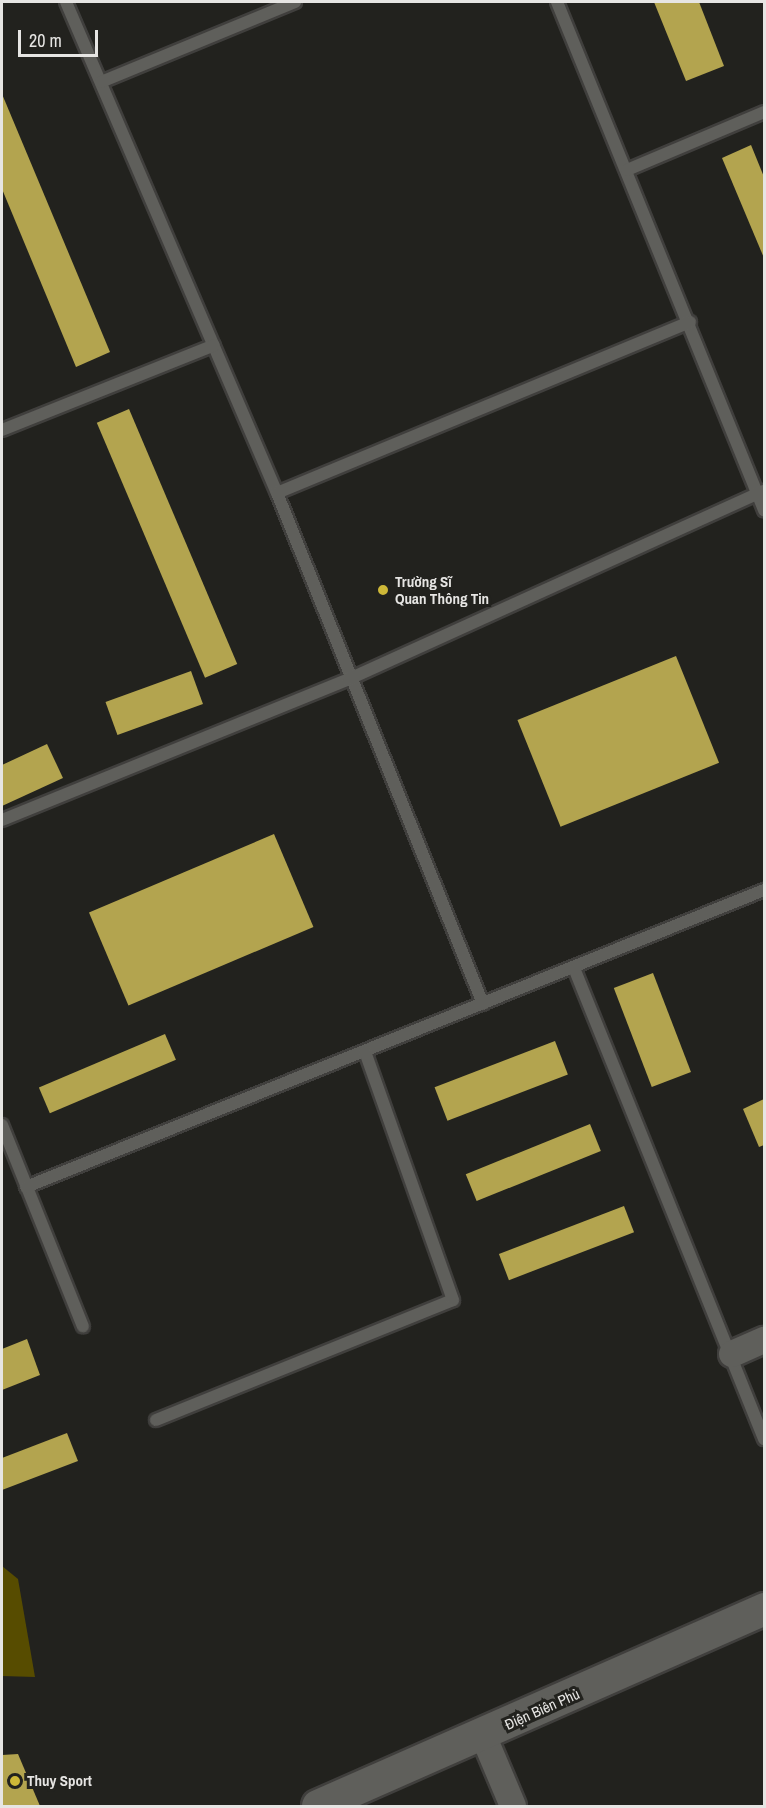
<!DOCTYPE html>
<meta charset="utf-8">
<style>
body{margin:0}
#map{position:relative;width:766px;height:1808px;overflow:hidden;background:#22221e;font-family:"Archivo Narrow",sans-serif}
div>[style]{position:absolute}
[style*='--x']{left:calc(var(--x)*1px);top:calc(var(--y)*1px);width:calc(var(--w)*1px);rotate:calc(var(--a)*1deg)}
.water>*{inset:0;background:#574c00}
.building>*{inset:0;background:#b3a44f;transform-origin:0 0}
.roads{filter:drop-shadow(2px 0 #403f3d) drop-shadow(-2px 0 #403f3d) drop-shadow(0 2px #403f3d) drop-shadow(0 -2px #403f3d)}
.service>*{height:12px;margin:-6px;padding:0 6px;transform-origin:6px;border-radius:6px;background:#5f5f5b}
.minor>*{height:26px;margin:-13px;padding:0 13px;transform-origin:13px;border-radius:13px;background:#5f5f5b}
.tertiary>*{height:32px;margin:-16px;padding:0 16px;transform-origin:16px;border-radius:16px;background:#5f5f5b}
.dots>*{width:16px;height:16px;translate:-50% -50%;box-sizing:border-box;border:3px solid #22221e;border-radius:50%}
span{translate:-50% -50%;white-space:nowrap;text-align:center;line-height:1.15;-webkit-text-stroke:6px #22221e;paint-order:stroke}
.poi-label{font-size:15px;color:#e6e5e3;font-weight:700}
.left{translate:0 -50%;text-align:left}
.street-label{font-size:15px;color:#e6e5e3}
.frame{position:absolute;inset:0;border:3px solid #e6e5e3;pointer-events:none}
.scale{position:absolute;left:18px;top:30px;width:80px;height:27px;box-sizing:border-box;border:3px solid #e6e5e3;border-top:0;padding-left:8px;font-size:18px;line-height:21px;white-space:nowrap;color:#e6e5e3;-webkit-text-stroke:4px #22221e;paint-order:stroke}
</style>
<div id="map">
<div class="water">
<i style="clip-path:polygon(2px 1566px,18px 1579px,35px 1677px,2px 1676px)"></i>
</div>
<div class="building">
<i style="clip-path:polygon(654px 2px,699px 2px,724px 66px,686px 81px)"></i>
<i style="clip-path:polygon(2px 94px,110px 352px,76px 367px,2px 189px)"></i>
<i style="clip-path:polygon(751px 145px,764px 177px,764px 258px,722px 158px)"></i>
<i style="left:129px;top:409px;width:277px;height:35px;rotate:67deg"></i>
<i style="left:676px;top:656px;width:115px;height:171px;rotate:68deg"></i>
<i style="left:191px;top:671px;width:35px;height:91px;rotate:70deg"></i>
<i style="clip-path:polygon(47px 744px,63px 778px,2px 806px,2px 765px)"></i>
<i style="left:274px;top:834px;width:101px;height:201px;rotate:67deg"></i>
<i style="left:653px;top:973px;width:106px;height:42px;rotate:69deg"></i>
<i style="left:165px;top:1034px;width:28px;height:137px;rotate:67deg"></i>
<i style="left:555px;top:1041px;width:36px;height:129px;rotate:69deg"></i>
<i style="clip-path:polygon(764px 1099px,764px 1145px,759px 1147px,743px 1109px)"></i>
<i style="left:590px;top:1124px;width:29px;height:134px;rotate:68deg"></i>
<i style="left:624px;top:1206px;width:28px;height:134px;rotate:69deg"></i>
<i style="clip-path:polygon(27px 1339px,40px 1375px,2px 1390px,2px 1349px)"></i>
<i style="clip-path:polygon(67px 1433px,78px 1461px,2px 1490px,2px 1458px)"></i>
<i style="clip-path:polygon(18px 1754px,40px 1806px,2px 1806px,2px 1755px)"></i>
</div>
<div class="roads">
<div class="service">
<i style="--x:66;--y:2;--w:534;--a:66.75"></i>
<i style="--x:277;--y:493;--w:551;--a:68.04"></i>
<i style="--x:557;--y:2;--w:549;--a:67.83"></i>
<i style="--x:101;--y:82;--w:210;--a:-22.4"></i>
<i style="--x:627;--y:170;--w:149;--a:-22.9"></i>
<i style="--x:2;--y:430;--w:228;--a:-21.8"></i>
<i style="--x:277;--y:493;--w:447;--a:-22.5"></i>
<i style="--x:2;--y:820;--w:375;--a:-22.1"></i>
<i style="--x:349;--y:679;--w:456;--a:-24.4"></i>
<i style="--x:574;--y:968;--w:508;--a:68.03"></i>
<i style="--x:2;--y:1125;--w:217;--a:68.1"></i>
<i style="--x:26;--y:1187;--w:796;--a:-21.92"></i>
<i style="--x:156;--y:1420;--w:320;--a:-22"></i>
<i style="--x:453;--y:1300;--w:263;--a:-109.5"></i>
</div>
<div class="minor">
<i style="--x:732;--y:1354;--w:35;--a:-24"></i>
<i style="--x:483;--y:1735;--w:77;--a:67.1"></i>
</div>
<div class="tertiary">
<i style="--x:318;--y:1806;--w:488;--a:-23.8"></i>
</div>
</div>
<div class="dots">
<i style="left:383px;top:590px;background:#ceb838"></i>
<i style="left:15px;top:1781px;background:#ceb838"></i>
</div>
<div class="poi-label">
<span class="left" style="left:395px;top:590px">Trường Sĩ<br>Quan Thông Tin</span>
<span class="left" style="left:27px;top:1781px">Thuy Sport</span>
</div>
<div class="street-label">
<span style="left:542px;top:1709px;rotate:-24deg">Điện Biên Phủ</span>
</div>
<div class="frame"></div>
<div class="scale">20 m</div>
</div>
